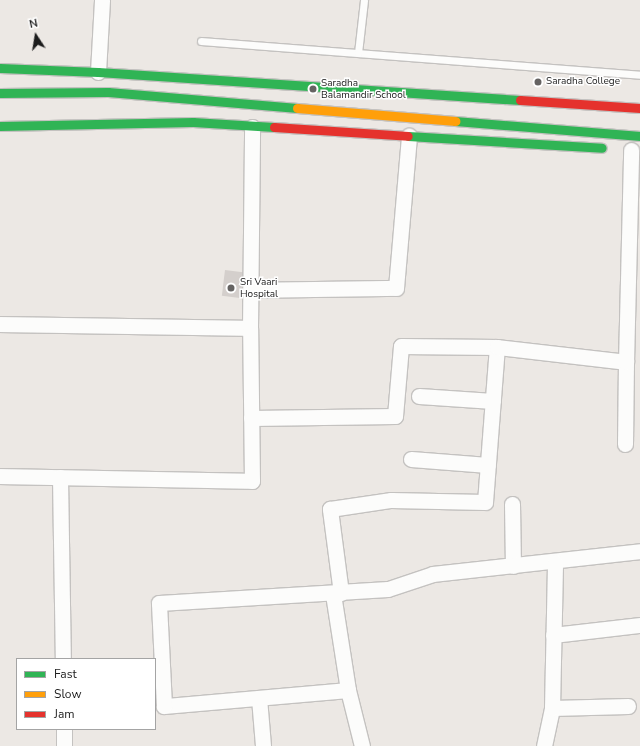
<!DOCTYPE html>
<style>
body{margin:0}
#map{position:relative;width:640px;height:746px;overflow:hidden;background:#ece8e4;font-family:"Nunito Sans",sans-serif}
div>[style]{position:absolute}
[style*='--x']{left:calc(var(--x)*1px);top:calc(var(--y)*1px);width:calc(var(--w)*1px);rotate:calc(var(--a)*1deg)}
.building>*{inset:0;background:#d4cfcc;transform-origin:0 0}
.roads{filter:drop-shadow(1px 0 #c4c2c0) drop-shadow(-1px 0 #c4c2c0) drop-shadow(0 1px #c4c2c0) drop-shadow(0 -1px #c4c2c0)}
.lane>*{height:7px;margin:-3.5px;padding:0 3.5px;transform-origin:3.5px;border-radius:3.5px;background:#fcfcfb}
.street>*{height:15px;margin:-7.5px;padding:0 7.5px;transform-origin:7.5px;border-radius:7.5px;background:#fcfcfb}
.fast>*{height:9px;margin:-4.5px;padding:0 4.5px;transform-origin:4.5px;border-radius:4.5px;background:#30b455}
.slow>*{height:9px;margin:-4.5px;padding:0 4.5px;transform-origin:4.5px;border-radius:4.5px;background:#ff9f0a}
.jam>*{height:9px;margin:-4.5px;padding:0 4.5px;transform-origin:4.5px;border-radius:4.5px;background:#e5322d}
.dots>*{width:11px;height:11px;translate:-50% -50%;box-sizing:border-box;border:2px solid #fff;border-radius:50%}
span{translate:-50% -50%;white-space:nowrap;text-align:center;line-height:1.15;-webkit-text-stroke:3px #fff;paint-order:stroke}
.poi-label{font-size:10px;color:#1c1c1c}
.left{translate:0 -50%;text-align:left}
.legend{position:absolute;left:16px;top:658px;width:140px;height:72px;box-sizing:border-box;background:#fff;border:1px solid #a4a4a4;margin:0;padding:5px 7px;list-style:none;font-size:12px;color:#1c1c1c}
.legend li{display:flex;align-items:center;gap:8px;height:20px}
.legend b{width:20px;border:1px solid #a4a4a4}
.north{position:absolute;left:16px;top:16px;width:40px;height:40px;-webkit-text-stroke:3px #fff;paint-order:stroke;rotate:348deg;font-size:11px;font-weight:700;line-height:16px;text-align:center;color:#1c1c1c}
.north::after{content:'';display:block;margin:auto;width:14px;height:18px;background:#1c1c1c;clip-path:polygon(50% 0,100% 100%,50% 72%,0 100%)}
</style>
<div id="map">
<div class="building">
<i style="left:225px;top:270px;width:24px;height:26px;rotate:7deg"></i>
</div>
<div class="roads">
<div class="lane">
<i style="--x:201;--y:41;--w:440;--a:4.4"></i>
<i style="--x:358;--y:53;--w:53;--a:-83.5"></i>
</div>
<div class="street">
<i style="--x:98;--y:72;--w:72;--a:-86.8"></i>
<i style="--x:250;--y:290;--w:146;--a:-0.8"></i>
<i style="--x:396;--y:288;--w:153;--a:-85.1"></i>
<i style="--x:0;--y:324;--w:250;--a:0.9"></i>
<i style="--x:419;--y:396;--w:74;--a:3.9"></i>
<i style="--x:251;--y:418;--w:144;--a:-0.8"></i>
<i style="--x:395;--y:416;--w:70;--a:-85.1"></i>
<i style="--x:401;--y:346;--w:96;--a:0.6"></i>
<i style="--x:625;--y:444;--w:82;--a:-89.3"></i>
<i style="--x:411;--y:459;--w:77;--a:4.5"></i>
<i style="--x:0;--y:476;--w:252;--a:1.1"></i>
<i style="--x:252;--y:481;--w:153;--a:-90.7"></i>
<i style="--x:250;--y:328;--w:201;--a:-89.4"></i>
<i style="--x:60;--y:477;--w:182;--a:89.1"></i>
<i style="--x:512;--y:504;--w:62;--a:89.1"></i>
<i style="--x:341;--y:593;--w:85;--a:-97.5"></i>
<i style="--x:330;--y:509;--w:62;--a:-8.4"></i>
<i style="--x:391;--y:500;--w:94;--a:1.2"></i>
<i style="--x:485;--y:502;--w:155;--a:-85.6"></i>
<i style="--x:497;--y:347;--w:130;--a:6.6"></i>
<i style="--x:626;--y:362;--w:212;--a:-88.6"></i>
<i style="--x:333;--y:594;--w:97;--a:81.1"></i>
<i style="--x:348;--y:690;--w:58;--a:76"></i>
<i style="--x:553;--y:635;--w:88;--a:-6.6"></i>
<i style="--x:348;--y:690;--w:185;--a:175"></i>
<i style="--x:164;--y:706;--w:103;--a:-92.8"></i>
<i style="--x:159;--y:603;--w:229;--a:-3.5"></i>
<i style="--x:388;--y:589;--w:47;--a:-18.4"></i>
<i style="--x:433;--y:574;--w:208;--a:-6.3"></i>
<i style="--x:259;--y:698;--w:48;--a:85.2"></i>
<i style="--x:552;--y:708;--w:76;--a:-1.5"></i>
<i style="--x:64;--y:729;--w:17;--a:90"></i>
<i style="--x:544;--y:746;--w:39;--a:-78"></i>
<i style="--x:552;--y:708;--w:146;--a:-88.8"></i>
</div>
<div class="fast">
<i style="--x:0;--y:68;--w:98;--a:2.3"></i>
<i style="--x:98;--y:72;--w:423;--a:3.8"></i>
<i style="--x:0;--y:93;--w:108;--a:-0.5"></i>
<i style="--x:108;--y:92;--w:190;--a:4.8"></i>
<i style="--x:455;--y:121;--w:186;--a:4.6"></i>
<i style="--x:0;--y:126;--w:193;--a:-1.2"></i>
<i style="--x:193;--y:122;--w:81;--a:3.5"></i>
<i style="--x:408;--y:136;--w:194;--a:3.5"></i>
</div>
<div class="slow">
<i style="--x:297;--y:108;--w:159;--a:4.7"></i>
</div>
<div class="jam">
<i style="--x:520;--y:100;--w:120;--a:3.8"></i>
<i style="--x:274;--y:127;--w:134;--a:3.8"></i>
</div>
</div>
<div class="dots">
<i style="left:538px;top:82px;background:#656362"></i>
<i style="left:313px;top:89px;background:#656362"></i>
<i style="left:231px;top:288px;background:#656362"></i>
</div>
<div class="poi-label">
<span class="left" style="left:546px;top:82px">Saradha College</span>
<span class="left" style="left:321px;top:89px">Saradha<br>Balamandir School</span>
<span class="left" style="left:240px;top:288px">Sri Vaari<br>Hospital</span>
</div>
<ul class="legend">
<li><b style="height:5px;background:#30b455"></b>Fast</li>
<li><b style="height:5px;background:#ff9f0a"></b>Slow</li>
<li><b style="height:5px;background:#e5322d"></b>Jam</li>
</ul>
<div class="north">N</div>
</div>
